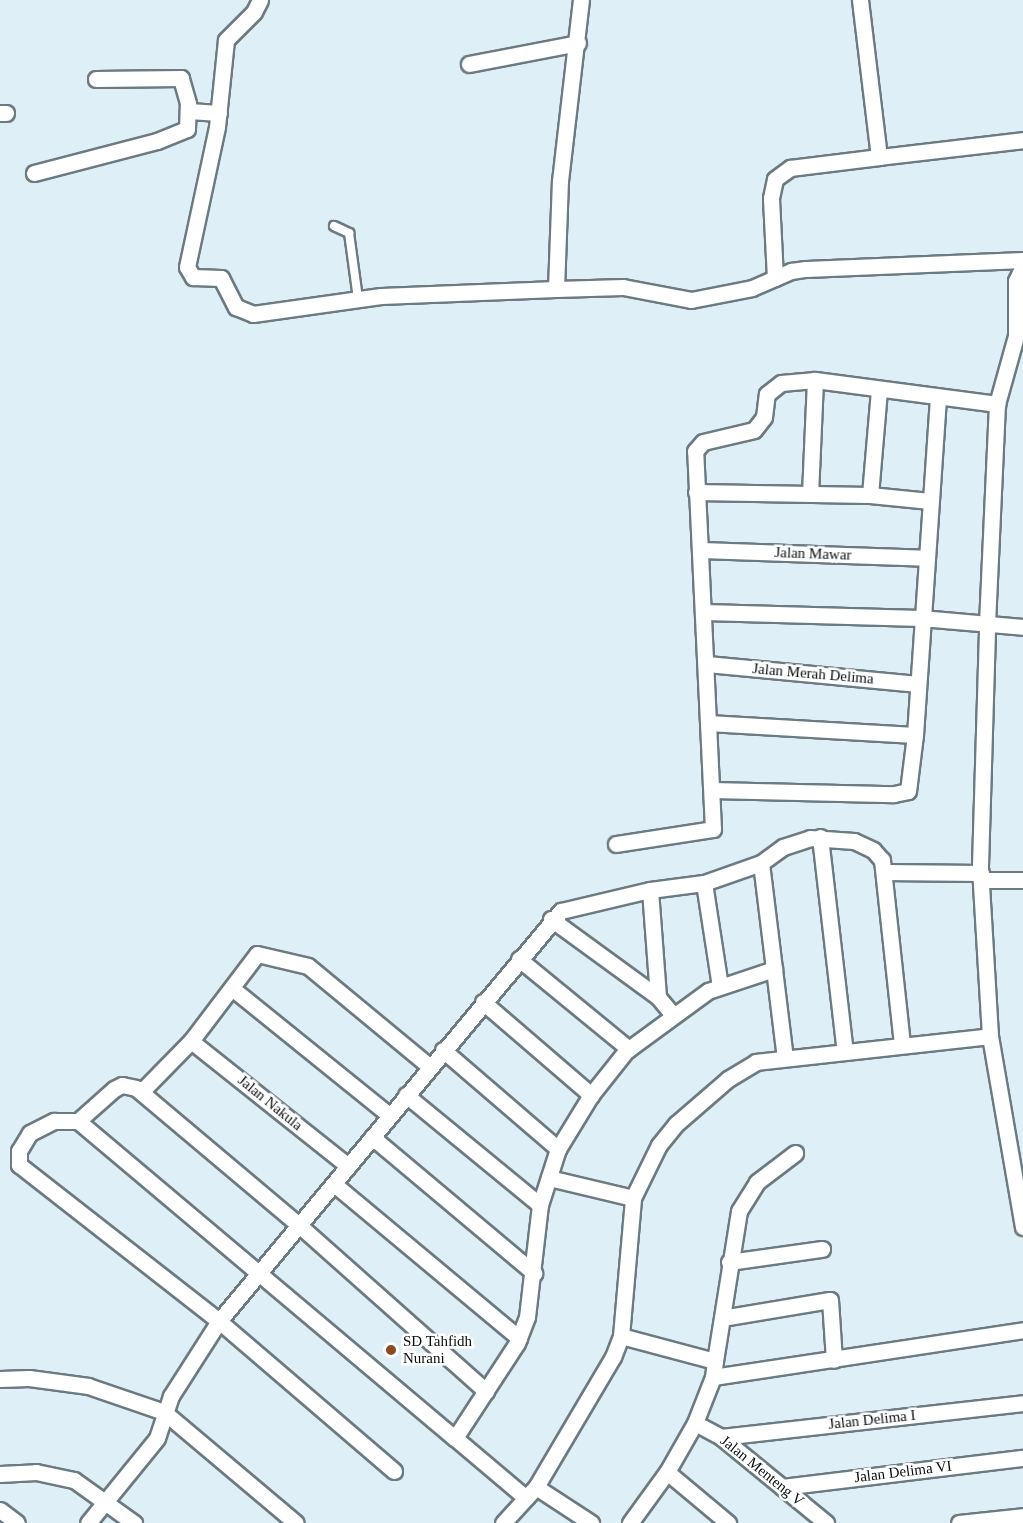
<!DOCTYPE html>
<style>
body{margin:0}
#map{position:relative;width:1023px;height:1523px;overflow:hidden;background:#dfeff7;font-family:"Times New Roman",serif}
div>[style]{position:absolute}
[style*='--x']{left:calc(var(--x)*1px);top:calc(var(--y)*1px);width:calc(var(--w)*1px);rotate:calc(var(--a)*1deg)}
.roads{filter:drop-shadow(2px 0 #6c7a81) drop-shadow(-2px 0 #6c7a81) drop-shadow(0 2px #6c7a81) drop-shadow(0 -2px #6c7a81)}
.lane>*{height:8px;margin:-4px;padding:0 4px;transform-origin:4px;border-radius:4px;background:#fff}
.street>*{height:15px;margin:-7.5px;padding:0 7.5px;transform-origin:7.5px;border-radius:7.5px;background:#fff}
.dots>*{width:16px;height:16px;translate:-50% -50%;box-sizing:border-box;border:3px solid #fff;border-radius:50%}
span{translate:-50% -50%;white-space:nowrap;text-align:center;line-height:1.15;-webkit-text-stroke:5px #fff;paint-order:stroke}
.street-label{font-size:15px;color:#080d10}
.poi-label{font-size:15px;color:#080d10}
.left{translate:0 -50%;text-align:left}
</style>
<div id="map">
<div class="roads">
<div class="lane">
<i style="--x:334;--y:226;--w:17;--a:25"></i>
<i style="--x:349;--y:233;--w:67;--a:82.2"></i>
</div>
<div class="street">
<i style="--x:260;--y:0;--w:13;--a:117"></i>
<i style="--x:254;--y:12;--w:40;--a:135"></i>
<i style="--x:226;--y:40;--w:87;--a:95.9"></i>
<i style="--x:217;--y:127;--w:143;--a:102.1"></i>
<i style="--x:187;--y:267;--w:12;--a:59"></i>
<i style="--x:193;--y:277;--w:28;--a:2"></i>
<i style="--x:221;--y:278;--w:33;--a:63"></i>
<i style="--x:236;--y:307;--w:18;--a:22"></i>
<i style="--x:253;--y:314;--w:129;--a:-8"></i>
<i style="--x:381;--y:296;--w:175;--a:-2.3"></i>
<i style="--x:556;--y:289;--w:108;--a:-87.9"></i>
<i style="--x:560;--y:181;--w:182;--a:-83.4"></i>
<i style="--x:860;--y:0;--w:158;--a:83.1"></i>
<i style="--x:879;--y:157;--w:145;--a:-6.7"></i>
<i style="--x:469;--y:64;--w:111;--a:-10.9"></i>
<i style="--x:189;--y:111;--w:30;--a:4"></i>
<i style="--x:0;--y:113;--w:6;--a:0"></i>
<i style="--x:34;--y:173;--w:127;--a:-14.6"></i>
<i style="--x:157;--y:141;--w:32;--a:-22"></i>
<i style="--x:187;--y:129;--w:26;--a:-88"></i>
<i style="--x:188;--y:103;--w:26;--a:-106"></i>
<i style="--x:181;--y:78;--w:85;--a:179.3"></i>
<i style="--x:775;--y:278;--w:80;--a:-92.9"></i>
<i style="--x:771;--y:198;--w:19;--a:-78"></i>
<i style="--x:775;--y:179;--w:19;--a:-36"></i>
<i style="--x:790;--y:168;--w:90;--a:-7"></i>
<i style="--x:556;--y:289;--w:67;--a:-1.7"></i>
<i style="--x:623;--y:287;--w:69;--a:10.8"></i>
<i style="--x:691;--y:300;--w:62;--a:-11.1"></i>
<i style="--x:752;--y:288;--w:43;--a:-23.6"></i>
<i style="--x:791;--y:271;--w:15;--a:-8"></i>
<i style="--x:806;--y:269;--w:217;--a:-2.4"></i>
<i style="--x:815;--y:380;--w:184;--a:7.5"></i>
<i style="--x:696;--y:492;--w:174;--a:1"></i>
<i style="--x:870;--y:495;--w:60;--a:5.7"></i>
<i style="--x:870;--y:495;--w:105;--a:-85.1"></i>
<i style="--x:701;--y:550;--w:224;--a:2"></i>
<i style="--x:704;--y:612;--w:217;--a:1.6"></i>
<i style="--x:921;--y:618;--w:102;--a:5"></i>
<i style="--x:707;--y:664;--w:212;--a:5.4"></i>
<i style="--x:708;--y:723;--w:207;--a:3.3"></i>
<i style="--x:712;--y:790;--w:182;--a:1.3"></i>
<i style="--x:894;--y:794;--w:14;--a:-12"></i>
<i style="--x:908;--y:791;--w:56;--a:-82.9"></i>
<i style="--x:915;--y:735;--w:338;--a:-86.1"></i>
<i style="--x:820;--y:837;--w:216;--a:83.4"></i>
<i style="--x:616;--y:844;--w:98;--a:-8.8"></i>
<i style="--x:713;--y:829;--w:378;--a:-92.7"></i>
<i style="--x:695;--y:451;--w:12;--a:-48"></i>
<i style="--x:703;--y:442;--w:52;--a:-13.2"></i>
<i style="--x:754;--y:430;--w:16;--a:-52"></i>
<i style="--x:764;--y:417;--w:23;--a:-83"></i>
<i style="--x:767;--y:394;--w:18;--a:-38"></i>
<i style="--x:781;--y:383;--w:34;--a:-5"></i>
<i style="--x:815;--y:380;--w:114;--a:92.5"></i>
<i style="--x:761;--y:863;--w:196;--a:83"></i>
<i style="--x:884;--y:872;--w:97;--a:0.6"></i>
<i style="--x:981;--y:880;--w:42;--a:0"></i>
<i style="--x:704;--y:883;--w:104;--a:81.2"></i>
<i style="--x:650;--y:890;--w:107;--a:85.7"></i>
<i style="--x:551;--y:919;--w:132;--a:36.1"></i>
<i style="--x:658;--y:997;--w:23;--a:50"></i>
<i style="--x:519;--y:959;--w:142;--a:39.3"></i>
<i style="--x:233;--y:989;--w:201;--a:38.9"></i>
<i style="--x:483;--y:1002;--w:143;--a:40.7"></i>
<i style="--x:990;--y:1036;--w:194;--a:80.2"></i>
<i style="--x:191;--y:1041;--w:201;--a:38.5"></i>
<i style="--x:443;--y:1050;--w:152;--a:40.7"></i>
<i style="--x:141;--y:1092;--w:71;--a:-45.6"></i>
<i style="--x:191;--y:1041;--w:109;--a:-52.8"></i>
<i style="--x:257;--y:954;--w:52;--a:13.2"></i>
<i style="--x:308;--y:966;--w:157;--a:39.6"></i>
<i style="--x:406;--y:1095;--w:173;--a:39.4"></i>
<i style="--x:78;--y:1121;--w:48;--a:-41.6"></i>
<i style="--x:114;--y:1089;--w:9;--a:-27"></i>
<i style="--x:122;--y:1085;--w:14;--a:12"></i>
<i style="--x:136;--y:1088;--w:214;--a:40.1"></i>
<i style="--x:300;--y:1226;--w:249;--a:41.6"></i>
<i style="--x:372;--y:1137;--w:212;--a:40"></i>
<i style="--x:549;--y:1178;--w:86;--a:13.4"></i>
<i style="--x:334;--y:1184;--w:241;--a:39.8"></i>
<i style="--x:729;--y:1262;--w:94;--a:-8"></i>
<i style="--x:722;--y:1318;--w:109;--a:-9.5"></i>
<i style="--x:830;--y:1300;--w:60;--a:86.2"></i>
<i style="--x:621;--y:1336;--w:97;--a:14.9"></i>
<i style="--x:715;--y:1361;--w:16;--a:97"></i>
<i style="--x:713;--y:1377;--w:49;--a:111.4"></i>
<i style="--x:695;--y:1423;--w:56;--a:119.7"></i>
<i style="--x:667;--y:1472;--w:63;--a:126"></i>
<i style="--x:715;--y:1361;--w:152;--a:-80.9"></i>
<i style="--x:739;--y:1211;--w:34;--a:-58"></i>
<i style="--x:757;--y:1182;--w:48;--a:-37.3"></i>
<i style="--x:713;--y:1377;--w:314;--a:-8.6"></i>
<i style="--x:0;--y:1379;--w:29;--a:-2"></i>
<i style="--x:29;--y:1378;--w:60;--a:7.7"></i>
<i style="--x:88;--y:1386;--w:80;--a:18.9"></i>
<i style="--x:164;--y:1412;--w:172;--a:40.1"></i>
<i style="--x:695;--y:1423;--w:30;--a:28"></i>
<i style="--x:721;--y:1437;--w:136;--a:39.3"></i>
<i style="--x:721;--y:1437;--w:304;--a:-6.4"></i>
<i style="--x:394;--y:1471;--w:230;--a:-139.4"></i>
<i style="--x:219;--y:1321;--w:254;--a:-142"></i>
<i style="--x:19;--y:1165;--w:14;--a:-90"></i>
<i style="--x:19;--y:1151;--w:21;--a:-59"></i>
<i style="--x:30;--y:1133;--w:27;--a:-27"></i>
<i style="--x:54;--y:1121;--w:24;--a:0"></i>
<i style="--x:78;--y:1121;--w:493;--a:40.1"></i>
<i style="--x:667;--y:1472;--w:80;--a:39.9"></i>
<i style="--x:0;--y:1474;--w:36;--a:-3"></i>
<i style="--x:36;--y:1472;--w:39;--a:12"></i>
<i style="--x:74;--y:1480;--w:74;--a:35.6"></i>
<i style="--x:536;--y:1487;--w:66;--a:33.2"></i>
<i style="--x:782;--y:1487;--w:243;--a:-6.9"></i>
<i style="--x:526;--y:1498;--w:93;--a:-139.8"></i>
<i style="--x:455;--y:1438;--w:113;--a:-56.9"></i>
<i style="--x:517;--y:1343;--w:28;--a:-69"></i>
<i style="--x:527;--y:1317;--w:113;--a:-83.4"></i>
<i style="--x:540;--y:1205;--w:59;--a:-72.2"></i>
<i style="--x:558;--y:1149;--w:63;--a:-58.6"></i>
<i style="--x:591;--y:1095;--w:56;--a:-51.5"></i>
<i style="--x:626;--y:1051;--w:102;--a:-36.2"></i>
<i style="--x:708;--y:991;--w:70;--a:-18.4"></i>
<i style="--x:0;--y:1510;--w:21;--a:37"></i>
<i style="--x:88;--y:1523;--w:109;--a:-50.9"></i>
<i style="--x:157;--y:1438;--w:44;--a:-71.6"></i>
<i style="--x:171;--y:1396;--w:89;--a:-57.4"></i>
<i style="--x:219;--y:1321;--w:534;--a:-50.17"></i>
<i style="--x:561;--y:911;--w:91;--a:-13.3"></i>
<i style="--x:650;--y:890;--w:54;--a:-7.4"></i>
<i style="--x:704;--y:883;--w:60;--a:-19.3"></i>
<i style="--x:761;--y:863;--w:27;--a:-36"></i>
<i style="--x:783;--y:847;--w:28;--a:-18"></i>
<i style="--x:810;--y:838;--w:44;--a:3.9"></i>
<i style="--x:854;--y:841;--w:21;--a:25"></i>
<i style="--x:873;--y:850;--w:13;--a:48"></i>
<i style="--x:882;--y:860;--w:185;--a:83.8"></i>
<i style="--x:503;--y:1523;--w:49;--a:-47.5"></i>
<i style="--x:536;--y:1487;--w:151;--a:-59.4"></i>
<i style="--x:613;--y:1357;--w:22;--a:-69"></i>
<i style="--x:621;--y:1336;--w:139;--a:-85"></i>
<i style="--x:633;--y:1198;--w:59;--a:-63.9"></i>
<i style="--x:659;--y:1145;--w:27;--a:-51"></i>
<i style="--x:676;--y:1124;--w:69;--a:-40.9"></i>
<i style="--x:728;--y:1079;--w:33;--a:-31"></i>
<i style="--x:756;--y:1062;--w:235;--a:-6.3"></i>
<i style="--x:990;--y:1036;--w:170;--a:-93.4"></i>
<i style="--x:980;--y:866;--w:242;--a:-88.3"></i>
<i style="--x:987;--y:624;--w:220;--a:-87.4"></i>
<i style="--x:997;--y:404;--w:71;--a:-74.4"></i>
<i style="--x:1016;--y:336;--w:55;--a:-90"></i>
<i style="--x:1016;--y:281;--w:17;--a:-65"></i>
<i style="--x:959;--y:1523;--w:64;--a:-6.2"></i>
</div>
</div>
<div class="dots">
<i style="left:391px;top:1350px;background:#8e4a1f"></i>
</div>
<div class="street-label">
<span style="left:813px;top:554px;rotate:2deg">Jalan Mawar</span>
<span style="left:813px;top:674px;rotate:5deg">Jalan Merah Delima</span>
<span style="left:270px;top:1103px;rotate:39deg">Jalan Nakula</span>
<span style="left:872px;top:1420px;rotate:-6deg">Jalan Delima I</span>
<span style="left:762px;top:1471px;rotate:39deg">Jalan Menteng V</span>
<span style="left:903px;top:1472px;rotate:-7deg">Jalan Delima VI</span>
</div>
<div class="poi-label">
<span class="left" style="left:403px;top:1350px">SD Tahfidh<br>Nurani</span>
</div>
</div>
